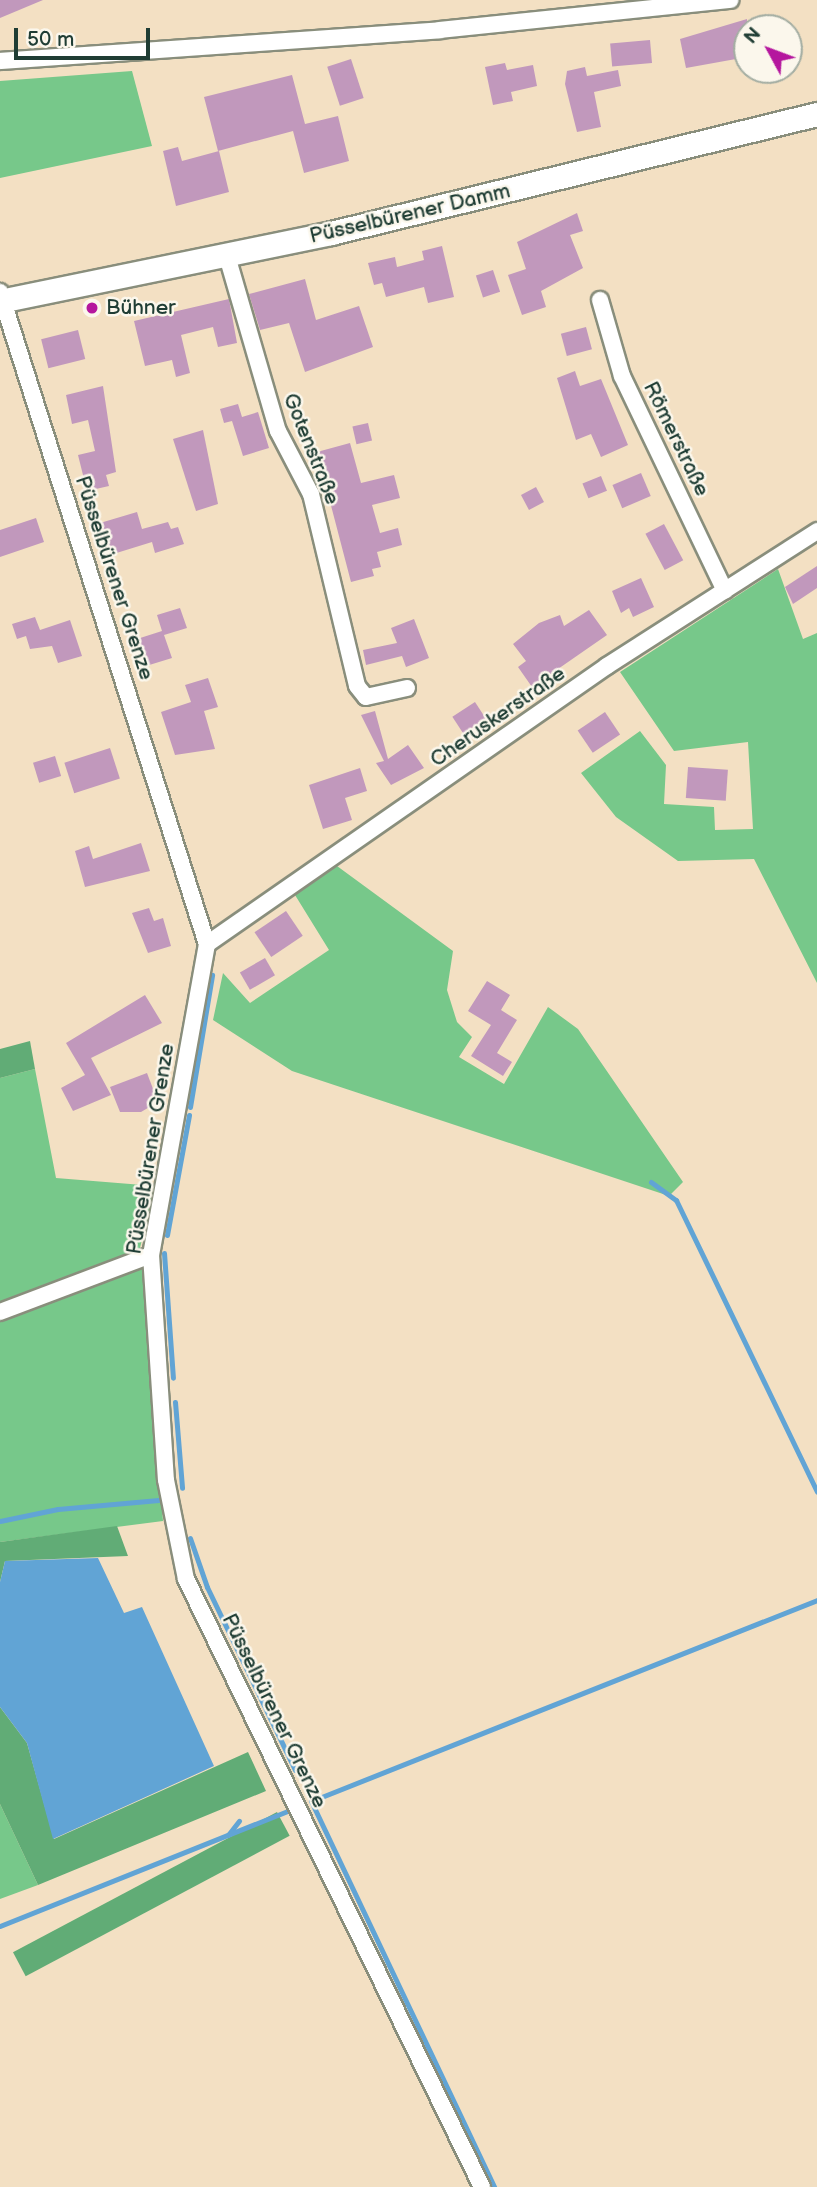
<!DOCTYPE html>
<meta charset="utf-8">
<style>
body{margin:0}
#map{position:relative;width:817px;height:2187px;overflow:hidden;background:#f3e0c3;font-family:"Balsamiq Sans",sans-serif}
div>[style]{position:absolute}
[style*='--x']{left:calc(var(--x)*1px);top:calc(var(--y)*1px);width:calc(var(--w)*1px);rotate:calc(var(--a)*1deg)}
.green>*{inset:0;background:#77c88a}
.forest>*{inset:0;background:#61ac76;transform-origin:0 0}
.water>*{inset:0;background:#61a4d5}
.stream>*{height:5px;margin:-2.5px;padding:0 2.5px;transform-origin:2.5px;border-radius:2.5px;background:#61a4d5}
.building>*{inset:0;background:#c198bc;transform-origin:0 0}
.roads{filter:drop-shadow(2px 0 #898e7c) drop-shadow(-2px 0 #898e7c) drop-shadow(0 2px #898e7c) drop-shadow(0 -2px #898e7c)}
.minor>*{height:16px;margin:-8px;padding:0 8px;transform-origin:8px;border-radius:8px;background:#fff}
.secondary>*{height:23px;margin:-11.5px;padding:0 11.5px;transform-origin:11.5px;border-radius:11.5px;background:#fff}
.dots>*{width:19px;height:19px;translate:-50% -50%;box-sizing:border-box;border:4px solid #fbf7ec;border-radius:50%}
span{translate:-50% -50%;white-space:nowrap;text-align:center;line-height:1.15;-webkit-text-stroke:5px #fbf7ec;paint-order:stroke}
.street-label{font-size:21px;color:#1f3d34}
.poi-label{font-size:21px;color:#1f3d34}
.left{translate:0 -50%;text-align:left}
.north{position:absolute;left:733px;top:14px;width:70px;height:70px;box-sizing:border-box;background:#fbf7ec;border:2px solid #a3ada2;border-radius:50%;rotate:311deg;font-size:19px;font-weight:700;line-height:28px;text-align:center;color:#1f3d34}
.north::after{content:'';display:block;margin:auto;width:24px;height:32px;background:#b5179e;clip-path:polygon(50% 0,100% 100%,50% 72%,0 100%)}
.scale{position:absolute;left:14px;top:28px;width:136px;height:32px;box-sizing:border-box;border:4px solid #1f3d34;border-top:0;padding-left:9px;font-size:21px;line-height:24px;white-space:nowrap;color:#1f3d34;-webkit-text-stroke:5px #fbf7ec;paint-order:stroke}
</style>
<div id="map">
<div class="green">
<i style="clip-path:polygon(132px 71px,152px 146px,0 178px,0 81px)"></i>
<i style="clip-path:polygon(778px 569px,803px 639px,817px 633px,817px 983px,754px 859px,678px 861px,616px 817px,581px 773px,640px 731px,666px 765px,664px 804px,714px 807px,715px 830px,753px 829px,748px 742px,674px 751px,620px 672px)"></i>
<i style="clip-path:polygon(337px 866px,453px 951px,447px 990px,457px 1022px,472px 1037px,459px 1057px,504px 1084px,548px 1007px,578px 1029px,683px 1182px,669px 1196px,292px 1071px,213px 1020px,223px 973px,250px 1003px,329px 950px,295px 895px)"></i>
<i style="clip-path:polygon(35px 1069px,56px 1178px,155px 1186px,139px 1252px,0 1305px,0 1078px)"></i>
<i style="clip-path:polygon(144px 1265px,163px 1521px,0 1542px,0 1322px)"></i>
<i style="clip-path:polygon(0 1804px,38px 1885px,0 1899px)"></i>
</div>
<div class="forest">
<i style="clip-path:polygon(30px 1041px,35px 1069px,0 1078px,0 1049px)"></i>
<i style="clip-path:polygon(117px 1526px,128px 1556px,5px 1561px,0 1582px,0 1542px)"></i>
<i style="clip-path:polygon(0 1707px,27px 1743px,54px 1839px,248px 1752px,266px 1791px,38px 1885px,0 1804px)"></i>
<i style="left:277px;top:1812px;width:27px;height:299px;rotate:62deg"></i>
</div>
<div class="water">
<i style="clip-path:polygon(98px 1558px,124px 1613px,142px 1607px,214px 1766px,53px 1839px,27px 1743px,0 1707px,0 1582px,5px 1561px)"></i>
</div>
<div class="stream">
<i style="--x:190;--y:1107;--w:134;--a:-80.5"></i>
<i style="--x:651;--y:1182;--w:31;--a:36"></i>
<i style="--x:676;--y:1200;--w:324;--a:64.2"></i>
<i style="--x:167;--y:1235;--w:122;--a:-79.6"></i>
<i style="--x:164;--y:1253;--w:125;--a:85.9"></i>
<i style="--x:175;--y:1402;--w:86;--a:85.3"></i>
<i style="--x:0;--y:1521;--w:59;--a:-11.7"></i>
<i style="--x:58;--y:1509;--w:101;--a:-5.1"></i>
<i style="--x:190;--y:1538;--w:52;--a:70.9"></i>
<i style="--x:207;--y:1587;--w:203;--a:64.3"></i>
<i style="--x:319;--y:1798;--w:536;--a:-21.68"></i>
<i style="--x:311;--y:1801;--w:427;--a:64.6"></i>
<i style="--x:228;--y:1835;--w:18;--a:-52"></i>
<i style="--x:0;--y:1926;--w:309;--a:-21.8"></i>
</div>
<div class="building">
<i style="clip-path:polygon(0 0,43px 0,0 18px)"></i>
<i style="clip-path:polygon(747px 19px,747px 57px,686px 68px,680px 39px)"></i>
<i style="left:650px;top:40px;width:23px;height:40px;rotate:85deg"></i>
<i style="left:351px;top:59px;width:41px;height:25px;rotate:72deg"></i>
<i style="clip-path:polygon(505px 63px,507px 70px,533px 65px,537px 86px,511px 92px,513px 101px,493px 105px,485px 67px)"></i>
<i style="clip-path:polygon(585px 67px,587px 76px,618px 70px,621px 86px,594px 92px,601px 127px,577px 132px,565px 84px,567px 71px)"></i>
<i style="clip-path:polygon(292px 75px,305px 124px,338px 116px,349px 161px,304px 173px,293px 131px,218px 151px,204px 97px)"></i>
<i style="clip-path:polygon(178px 147px,182px 161px,219px 151px,229px 192px,176px 206px,163px 151px)"></i>
<i style="clip-path:polygon(577px 213px,583px 231px,570px 235px,583px 268px,541px 291px,546px 307px,522px 315px,508px 275px,526px 269px,517px 242px)"></i>
<i style="clip-path:polygon(442px 246px,454px 297px,428px 303px,424px 287px,386px 297px,382px 283px,374px 285px,368px 263px,395px 257px,397px 267px,424px 260px,422px 251px)"></i>
<i style="left:493px;top:270px;width:23px;height:18px;rotate:72deg"></i>
<i style="clip-path:polygon(305px 279px,316px 320px,359px 306px,373px 347px,305px 372px,289px 323px,260px 330px,249px 294px)"></i>
<i style="clip-path:polygon(229px 299px,237px 343px,218px 347px,213px 327px,181px 335px,190px 373px,176px 377px,172px 360px,145px 366px,134px 321px)"></i>
<i style="left:586px;top:327px;width:23px;height:26px;rotate:75deg"></i>
<i style="left:78px;top:330px;width:30px;height:38px;rotate:76deg"></i>
<i style="clip-path:polygon(575px 371px,580px 386px,601px 379px,628px 445px,601px 457px,591px 434px,576px 440px,557px 378px)"></i>
<i style="clip-path:polygon(103px 386px,116px 472px,106px 475px,109px 486px,87px 491px,78px 455px,95px 451px,88px 420px,72px 424px,66px 395px)"></i>
<i style="clip-path:polygon(238px 404px,242px 417px,258px 412px,269px 448px,243px 456px,232px 421px,224px 423px,220px 409px)"></i>
<i style="left:368px;top:423px;width:18px;height:16px;rotate:77deg"></i>
<i style="clip-path:polygon(203px 430px,218px 504px,196px 511px,173px 439px)"></i>
<i style="clip-path:polygon(350px 443px,361px 483px,394px 475px,400px 498px,372px 505px,380px 533px,398px 528px,402px 545px,377px 552px,381px 567px,372px 569px,374px 576px,351px 582px,317px 452px)"></i>
<i style="left:641px;top:473px;width:25px;height:31px;rotate:67deg"></i>
<i style="left:601px;top:476px;width:16px;height:20px;rotate:68deg"></i>
<i style="left:536px;top:487px;width:17px;height:17px;rotate:62deg"></i>
<i style="clip-path:polygon(137px 512px,142px 529px,168px 522px,171px 529px,178px 527px,184px 544px,155px 553px,152px 542px,110px 555px,100px 523px)"></i>
<i style="clip-path:polygon(36px 518px,44px 542px,0 557px,0 530px)"></i>
<i style="left:664px;top:524px;width:41px;height:21px;rotate:62deg"></i>
<i style="clip-path:polygon(817px 566px,817px 588px,793px 604px,785px 587px)"></i>
<i style="clip-path:polygon(641px 578px,654px 607px,633px 617px,629px 608px,621px 613px,612px 591px)"></i>
<i style="clip-path:polygon(180px 608px,187px 628px,164px 635px,172px 658px,146px 666px,137px 639px,162px 631px,157px 615px)"></i>
<i style="clip-path:polygon(589px 610px,607px 635px,532px 687px,518px 667px,526px 661px,513px 644px,539px 623px,560px 615px,564px 626px)"></i>
<i style="clip-path:polygon(35px 617px,40px 630px,70px 620px,82px 656px,58px 663px,52px 646px,30px 649px,26px 636px,17px 639px,12px 624px)"></i>
<i style="clip-path:polygon(414px 619px,429px 658px,406px 667px,402px 656px,366px 665px,363px 650px,397px 643px,391px 628px)"></i>
<i style="clip-path:polygon(208px 678px,218px 707px,204px 711px,215px 749px,175px 755px,161px 712px,191px 702px,185px 685px)"></i>
<i style="left:475px;top:702px;width:20px;height:27px;rotate:57deg"></i>
<i style="clip-path:polygon(375px 711px,388px 759px,408px 745px,424px 768px,391px 785px,376px 763px,384px 761px,361px 715px)"></i>
<i style="left:605px;top:712px;width:27px;height:33px;rotate:56deg"></i>
<i style="left:110px;top:748px;width:32px;height:48px;rotate:72deg"></i>
<i style="left:55px;top:756px;width:21px;height:23px;rotate:73deg"></i>
<i style="left:688px;top:767px;width:40px;height:31px;rotate:4deg"></i>
<i style="clip-path:polygon(360px 768px,367px 791px,345px 798px,352px 820px,323px 829px,309px 785px)"></i>
<i style="clip-path:polygon(141px 843px,150px 871px,85px 887px,75px 851px,89px 846px,93px 859px)"></i>
<i style="clip-path:polygon(149px 908px,154px 921px,163px 918px,171px 946px,148px 953px,132px 913px)"></i>
<i style="left:286px;top:911px;width:30px;height:38px;rotate:56deg"></i>
<i style="left:265px;top:958px;width:20px;height:29px;rotate:60deg"></i>
<i style="clip-path:polygon(487px 981px,510px 995px,501px 1010px,517px 1020px,497px 1053px,512px 1062px,503px 1076px,471px 1056px,491px 1025px,468px 1011px)"></i>
<i style="clip-path:polygon(145px 995px,162px 1023px,91px 1058px,111px 1095px,73px 1111px,61px 1088px,85px 1075px,66px 1043px)"></i>
<i style="clip-path:polygon(147px 1073px,158px 1102px,141px 1112px,120px 1112px,110px 1087px)"></i>
</div>
<div class="roads">
<div class="minor">
<i style="--x:0;--y:61;--w:441;--a:-4"></i>
<i style="--x:440;--y:30;--w:292;--a:-5.9"></i>
<i style="--x:227;--y:256;--w:182;--a:73.8"></i>
<i style="--x:278;--y:431;--w:71;--a:62.4"></i>
<i style="--x:311;--y:494;--w:197;--a:76.5"></i>
<i style="--x:357;--y:686;--w:14;--a:51"></i>
<i style="--x:366;--y:697;--w:42;--a:-12.4"></i>
<i style="--x:0;--y:292;--w:684;--a:72.39"></i>
<i style="--x:207;--y:944;--w:316;--a:100.2"></i>
<i style="--x:151;--y:1255;--w:225;--a:86.2"></i>
<i style="--x:166;--y:1480;--w:101;--a:78.6"></i>
<i style="--x:186;--y:1579;--w:676;--a:64.04"></i>
<i style="--x:600;--y:300;--w:79;--a:73.9"></i>
<i style="--x:622;--y:376;--w:238;--a:64.4"></i>
<i style="--x:207;--y:944;--w:487;--a:-34.8"></i>
<i style="--x:607;--y:666;--w:250;--a:-32.7"></i>
<i style="--x:0;--y:1312;--w:161;--a:-20.7"></i>
</div>
<div class="secondary">
<i style="--x:0;--y:301;--w:338;--a:-11.6"></i>
<i style="--x:331;--y:233;--w:500;--a:-13.76"></i>
</div>
</div>
<div class="dots">
<i style="left:92px;top:308px;background:#b5179e"></i>
</div>
<div class="street-label">
<span style="left:410px;top:214px;rotate:-13deg">Püsselbürener Damm</span>
<span style="left:676px;top:439px;rotate:64deg">Römerstraße</span>
<span style="left:311px;top:449px;rotate:68deg">Gotenstraße</span>
<span style="left:114px;top:578px;rotate:72deg">Püsselbürener Grenze</span>
<span style="left:498px;top:717px;rotate:-35deg">Cheruskerstraße</span>
<span style="left:151px;top:1149px;rotate:-81deg">Püsselbürener Grenze</span>
<span style="left:274px;top:1711px;rotate:64deg">Püsselbürener Grenze</span>
</div>
<div class="poi-label">
<span class="left" style="left:106px;top:308px">Bühner</span>
</div>
<div class="north">N</div>
<div class="scale">50 m</div>
</div>
